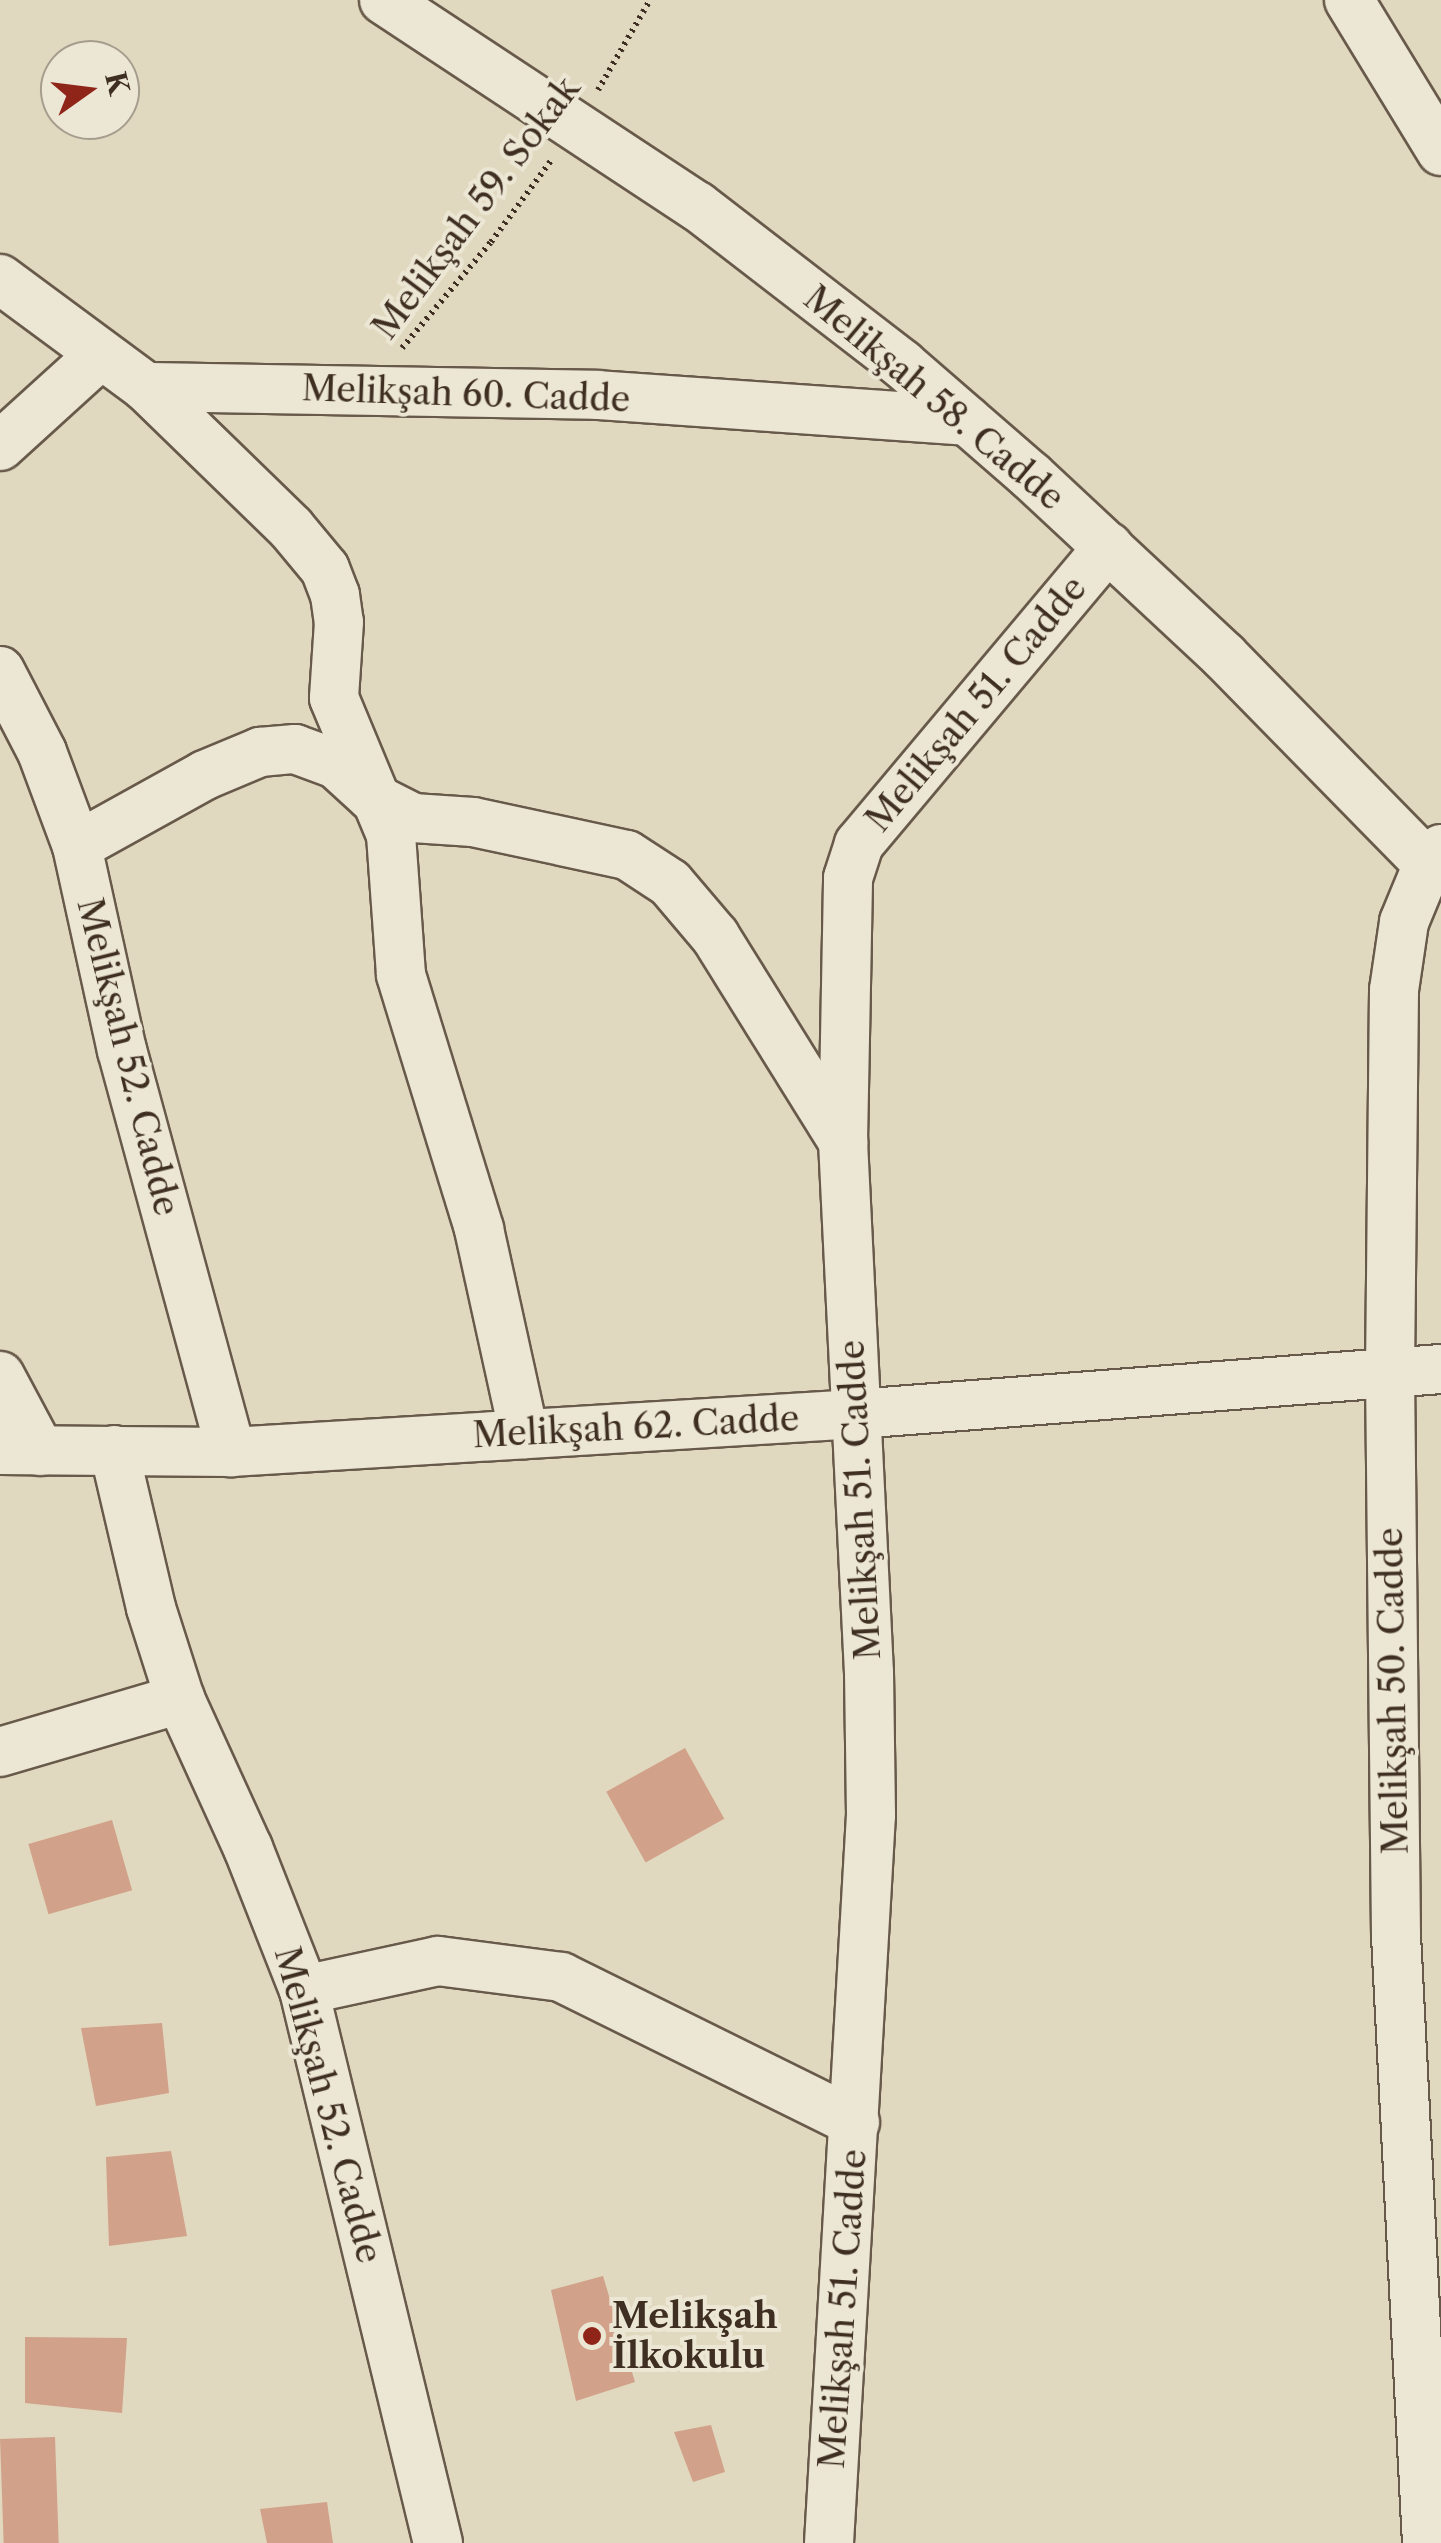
<!DOCTYPE html>
<meta charset="utf-8">
<style>
body{margin:0}
#map{position:relative;width:1441px;height:2543px;overflow:hidden;background:#e1d9bf;font-family:"Libre Caslon Text",serif}
div>[style]{position:absolute}
[style*='--x']{left:calc(var(--x)*1px);top:calc(var(--y)*1px);width:calc(var(--w)*1px);rotate:calc(var(--a)*1deg)}
.building>*{inset:0;background:#d1a189;transform-origin:0 0}
.path>*{height:6px;margin-top:-3px;transform-origin:0;background:repeating-linear-gradient(90deg,#3f2f23 0 2.5px,transparent 0 7.5px)}
.roads{filter:drop-shadow(2px 0 #685a4a) drop-shadow(-2px 0 #685a4a) drop-shadow(0 2px #685a4a) drop-shadow(0 -2px #685a4a)}
.minor>*{height:48px;margin:-24px;padding:0 24px;transform-origin:24px;border-radius:24px;background:#ece6d5}
.dots>*{width:28px;height:28px;translate:-50% -50%;box-sizing:border-box;border:5px solid #ece6d5;border-radius:50%}
span{translate:-50% -50%;white-space:nowrap;text-align:center;line-height:1.15;-webkit-text-stroke:8px #ece6d5;paint-order:stroke}
.street-label{font-size:35px;color:#3f2f23}
.poi-label{font-size:35px;color:#3f2f23;font-weight:700}
.left{translate:0 -50%;text-align:left}
.north{position:absolute;left:40px;top:40px;width:100px;height:100px;box-sizing:border-box;background:#ece6d5;border:2px solid #a79d8e;border-radius:50%;rotate:76deg;font-size:28px;font-weight:700;line-height:40px;text-align:center;color:#3f2f23}
.north::after{content:'';display:block;margin:auto;width:35px;height:45px;background:#8f2418;clip-path:polygon(50% 0,100% 100%,50% 72%,0 100%)}
</style>
<div id="map">
<div class="building">
<i style="left:685px;top:1748px;width:81px;height:90px;rotate:61deg"></i>
<i style="left:112px;top:1820px;width:73px;height:87px;rotate:74deg"></i>
<i style="clip-path:polygon(162px 2023px,169px 2093px,96px 2106px,81px 2028px)"></i>
<i style="clip-path:polygon(171px 2151px,187px 2236px,109px 2246px,106px 2157px)"></i>
<i style="clip-path:polygon(603px 2276px,635px 2382px,576px 2401px,551px 2290px)"></i>
<i style="clip-path:polygon(25px 2337px,127px 2338px,122px 2413px,25px 2403px)"></i>
<i style="clip-path:polygon(711px 2425px,725px 2472px,693px 2482px,674px 2432px)"></i>
<i style="left:55px;top:2437px;width:106px;height:55px;rotate:88deg"></i>
<i style="clip-path:polygon(327px 2502px,333px 2543px,267px 2543px,260px 2509px)"></i>
</div>
<div class="path">
<i style="--x:598;--y:90;--w:104;--a:-60"></i>
<i style="--x:402;--y:348;--w:138;--a:-50"></i>
<i style="--x:491;--y:242;--w:104;--a:-53.6"></i>
</div>
<div class="roads">
<div class="minor">
<i style="--x:384;--y:0;--w:375;--a:33.4"></i>
<i style="--x:697;--y:206;--w:259;--a:37.6"></i>
<i style="--x:902;--y:364;--w:171;--a:41"></i>
<i style="--x:1031;--y:476;--w:264;--a:43"></i>
<i style="--x:1224;--y:656;--w:291;--a:45.6"></i>
<i style="--x:1349;--y:0;--w:177;--a:58.6"></i>
<i style="--x:0;--y:279;--w:182;--a:36.5"></i>
<i style="--x:146;--y:387;--w:452;--a:1"></i>
<i style="--x:598;--y:395;--w:370;--a:4"></i>
<i style="--x:146;--y:387;--w:202;--a:44.2"></i>
<i style="--x:291;--y:528;--w:53;--a:50.3"></i>
<i style="--x:325;--y:569;--w:28;--a:69"></i>
<i style="--x:335;--y:595;--w:27;--a:82"></i>
<i style="--x:339;--y:622;--w:76;--a:93.8"></i>
<i style="--x:334;--y:698;--w:148;--a:67.4"></i>
<i style="--x:391;--y:835;--w:140;--a:85.9"></i>
<i style="--x:401;--y:975;--w:266;--a:72.9"></i>
<i style="--x:479;--y:1229;--w:210;--a:77.6"></i>
<i style="--x:0;--y:446;--w:134;--a:-42.3"></i>
<i style="--x:0;--y:671;--w:91;--a:62.6"></i>
<i style="--x:42;--y:752;--w:100;--a:69.6"></i>
<i style="--x:77;--y:846;--w:209;--a:77.6"></i>
<i style="--x:122;--y:1050;--w:417;--a:74.8"></i>
<i style="--x:77;--y:846;--w:146;--a:-29"></i>
<i style="--x:205;--y:775;--w:60;--a:-22.7"></i>
<i style="--x:260;--y:752;--w:35;--a:-5"></i>
<i style="--x:295;--y:749;--w:44;--a:20.1"></i>
<i style="--x:336;--y:764;--w:49;--a:42.5"></i>
<i style="--x:372;--y:797;--w:46;--a:27.1"></i>
<i style="--x:413;--y:818;--w:60;--a:3.8"></i>
<i style="--x:473;--y:822;--w:157;--a:12.1"></i>
<i style="--x:627;--y:855;--w:51;--a:33.1"></i>
<i style="--x:670;--y:883;--w:70;--a:49.7"></i>
<i style="--x:715;--y:936;--w:243;--a:58.1"></i>
<i style="--x:0;--y:1376;--w:85;--a:61.9"></i>
<i style="--x:0;--y:1450;--w:231;--a:0.5"></i>
<i style="--x:231;--y:1452;--w:627;--a:-3.47"></i>
<i style="--x:857;--y:1414;--w:586;--a:-4.41"></i>
<i style="--x:114;--y:1450;--w:162;--a:76.8"></i>
<i style="--x:151;--y:1608;--w:96;--a:72.3"></i>
<i style="--x:180;--y:1699;--w:164;--a:65.5"></i>
<i style="--x:248;--y:1848;--w:153;--a:68.5"></i>
<i style="--x:304;--y:1990;--w:569;--a:76.38"></i>
<i style="--x:0;--y:1752;--w:188;--a:-16.4"></i>
<i style="--x:304;--y:1990;--w:137;--a:-12.2"></i>
<i style="--x:438;--y:1961;--w:124;--a:7.4"></i>
<i style="--x:561;--y:1977;--w:328;--a:26.3"></i>
<i style="--x:829;--y:2543;--w:729;--a:-86.7"></i>
<i style="--x:871;--y:1815;--w:142;--a:-90.8"></i>
<i style="--x:869;--y:1673;--w:532;--a:-92.8"></i>
<i style="--x:843;--y:1142;--w:264;--a:-88.9"></i>
<i style="--x:848;--y:878;--w:36;--a:-72"></i>
<i style="--x:859;--y:844;--w:388;--a:-50"></i>
<i style="--x:1427;--y:2543;--w:608;--a:-92.92"></i>
<i style="--x:1396;--y:1936;--w:563;--a:-90.61"></i>
<i style="--x:1390;--y:1373;--w:383;--a:-89.4"></i>
<i style="--x:1394;--y:990;--w:69;--a:-81.6"></i>
<i style="--x:1404;--y:922;--w:63;--a:-67.5"></i>
<i style="--x:1428;--y:864;--w:20;--a:-49"></i>
</div>
</div>
<div class="dots">
<i style="left:592px;top:2336px;background:#8f2418"></i>
</div>
<div class="street-label">
<span style="left:476px;top:208px;rotate:-53deg">Melikşah 59. Sokak</span>
<span style="left:466px;top:394px;rotate:2deg">Melikşah 60. Cadde</span>
<span style="left:934px;top:398px;rotate:40deg">Melikşah 58. Cadde</span>
<span style="left:976px;top:704px;rotate:-50deg">Melikşah 51. Cadde</span>
<span style="left:128px;top:1057px;rotate:76deg">Melikşah 52. Cadde</span>
<span style="left:636px;top:1427px;rotate:-3deg">Melikşah 62. Cadde</span>
<span style="left:860px;top:1500px;rotate:-93deg">Melikşah 51. Cadde</span>
<span style="left:1393px;top:1691px;rotate:-91deg">Melikşah 50. Cadde</span>
<span style="left:328px;top:2105px;rotate:75deg">Melikşah 52. Cadde</span>
<span style="left:843px;top:2309px;rotate:-86deg">Melikşah 51. Cadde</span>
</div>
<div class="poi-label">
<span class="left" style="left:612px;top:2336px">Melikşah<br>İlkokulu</span>
</div>
<div class="north">K</div>
</div>
